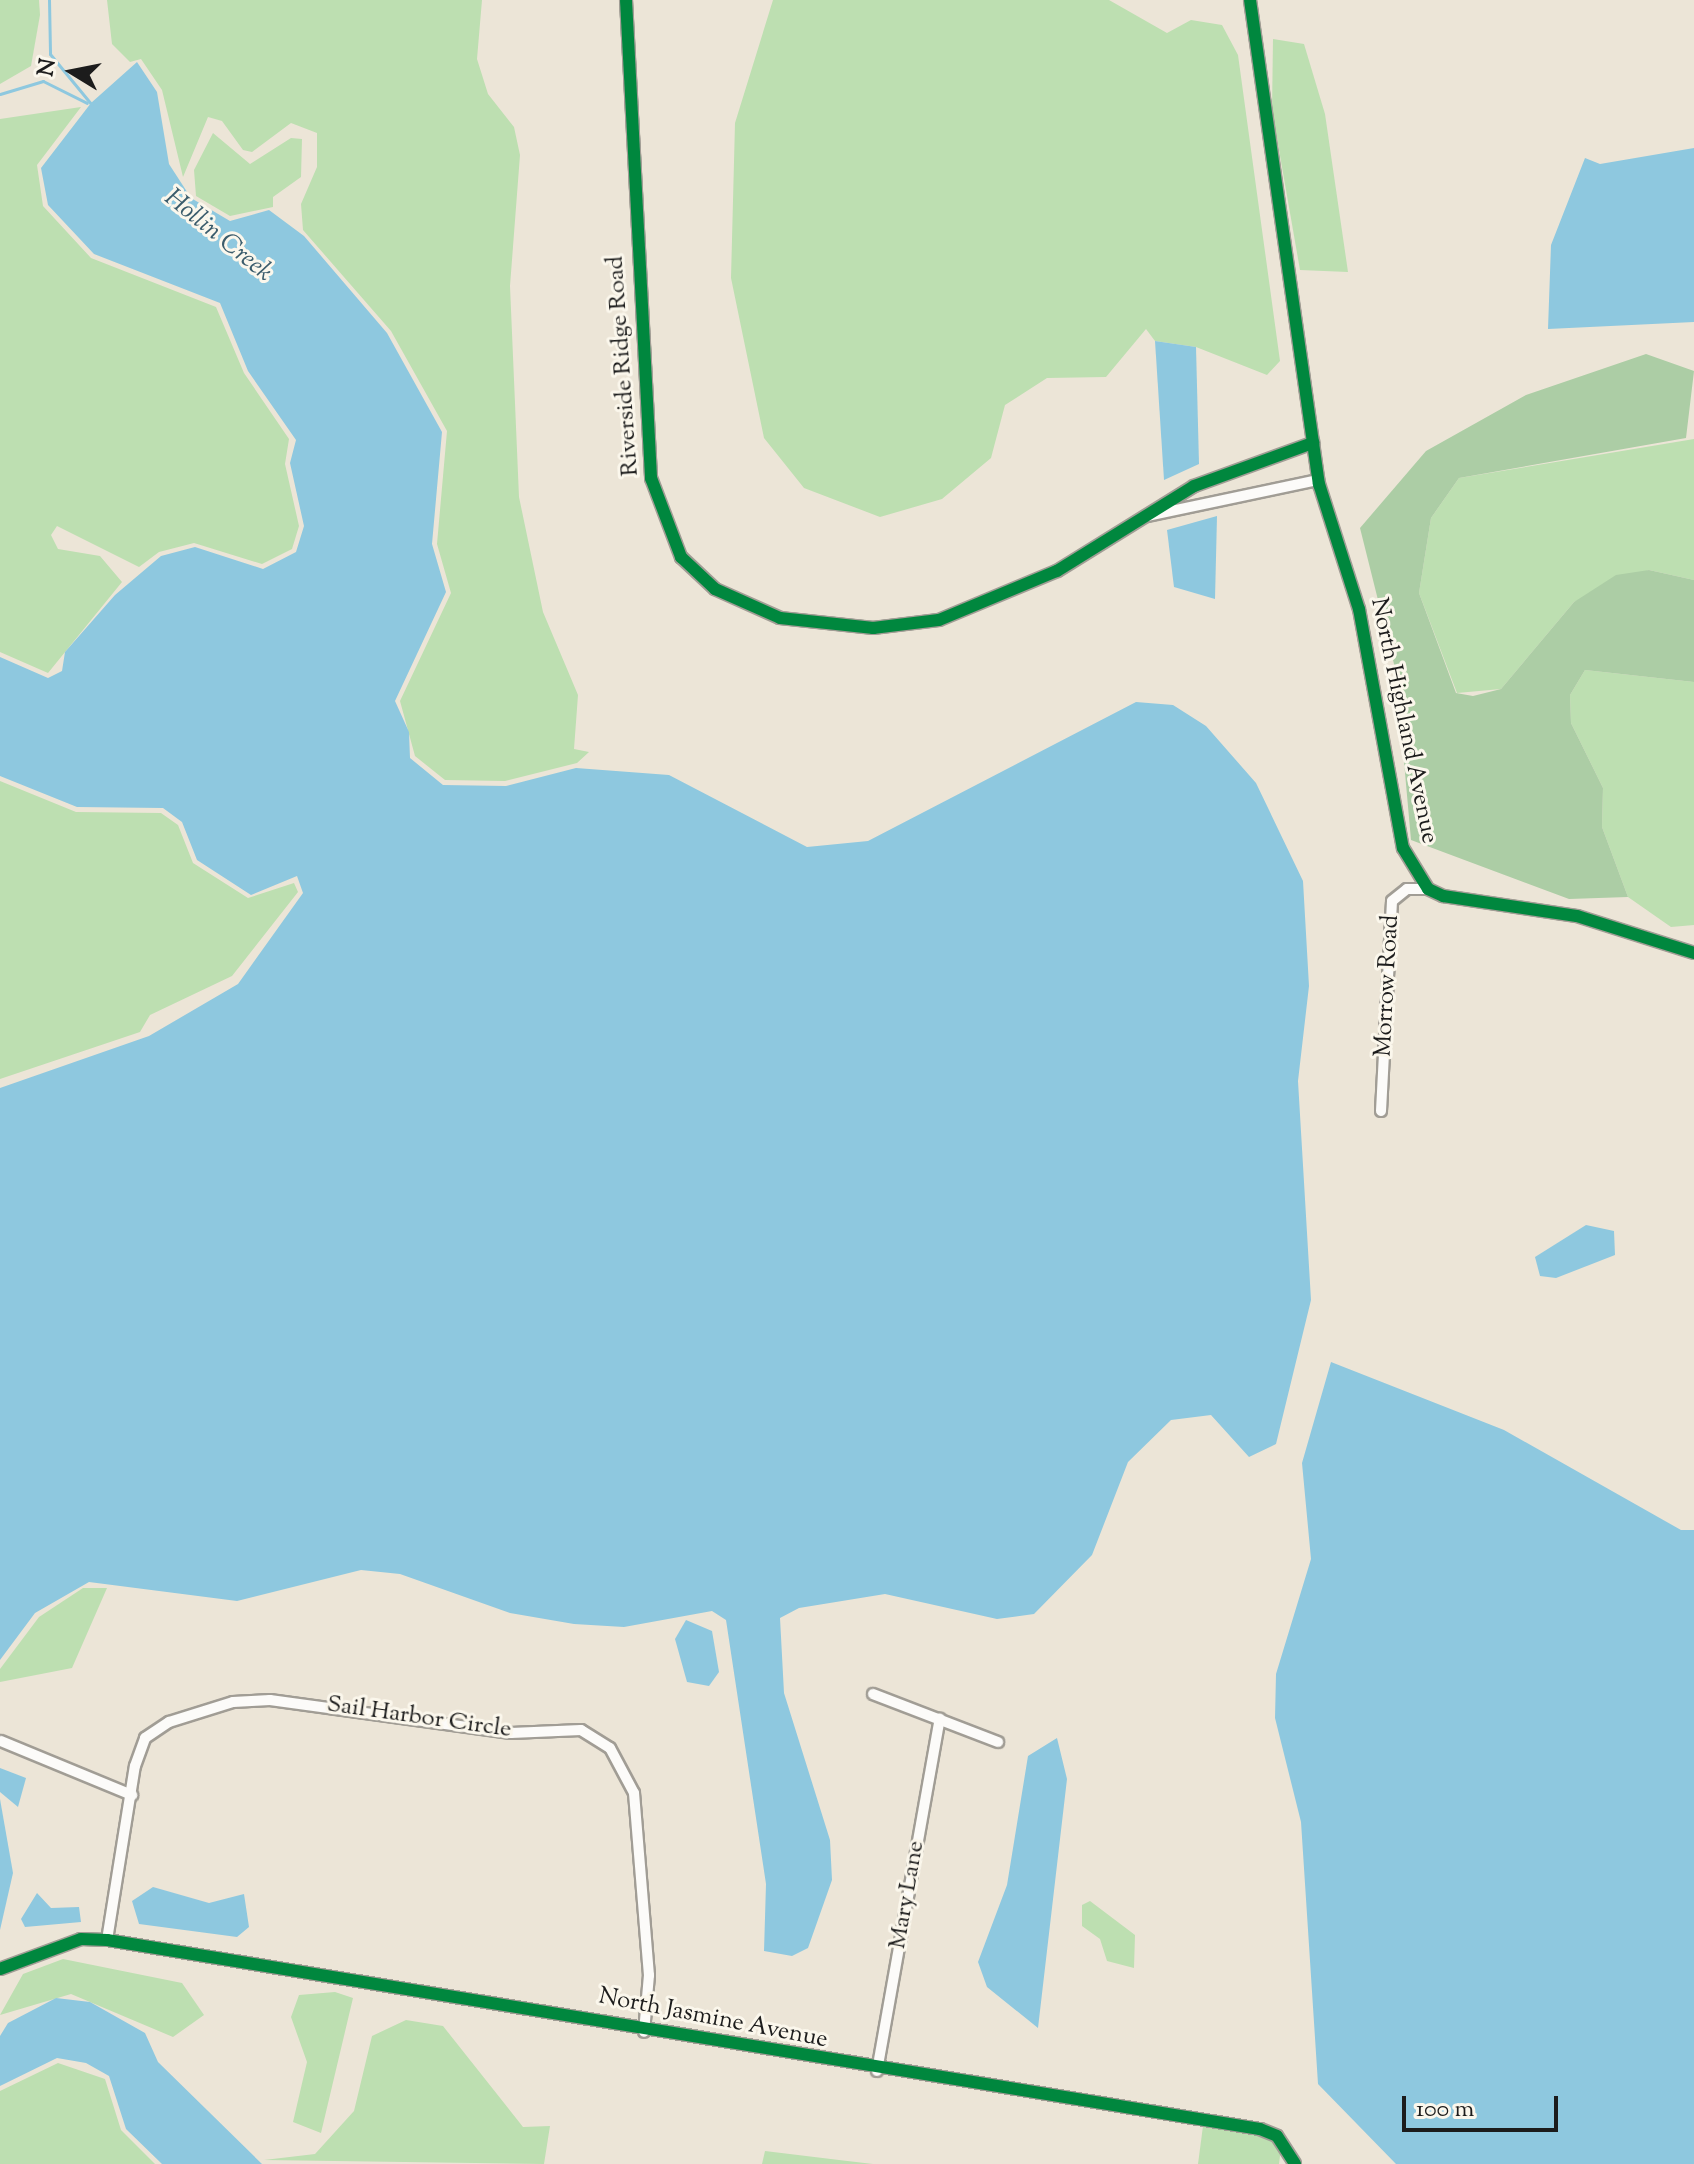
<!DOCTYPE html>
<style>
body{margin:0}
#map{position:relative;width:1694px;height:2164px;overflow:hidden;background:#ece5d7;font-family:"Sorts Mill Goudy",serif}
div>[style]{position:absolute}
[style*='--x']{left:calc(var(--x)*1px);top:calc(var(--y)*1px);width:calc(var(--w)*1px);rotate:calc(var(--a)*1deg)}
.green>*{inset:0;background:#bddfb1}
.forest>*{inset:0;background:#accda5}
.water>*{inset:0;background:#8ec8df}
.stream>*{height:3px;margin:-1.5px;padding:0 1.5px;transform-origin:1.5px;border-radius:1.5px;background:#8ec8df}
.roads{filter:drop-shadow(2px 0 #a19d95) drop-shadow(-2px 0 #a19d95) drop-shadow(0 2px #a19d95) drop-shadow(0 -2px #a19d95)}
.minor>*{height:10px;margin:-5px;padding:0 5px;transform-origin:5px;border-radius:5px;background:#fcfbf9}
.cycleway>*{height:12px;margin:-6px;padding:0 6px;transform-origin:6px;border-radius:6px;background:#00873e}
span{translate:-50% -50%;white-space:nowrap;text-align:center;line-height:1.15;-webkit-text-stroke:6px #fbf7ec;paint-order:stroke}
.street-label{font-size:24px;color:#1c1c1c}
.water-label{font-size:26px;color:#3a5c6c;font-style:italic}
.north{position:absolute;left:32px;top:32px;width:80px;height:80px;-webkit-text-stroke:6px #fbf7ec;paint-order:stroke;rotate:280deg;font-size:22px;font-weight:700;line-height:32px;text-align:center;color:#1c1c1c}
.north::after{content:'';display:block;margin:auto;width:28px;height:36px;background:#1c1c1c;clip-path:polygon(50% 0,100% 100%,50% 72%,0 100%)}
.scale{position:absolute;left:1402px;top:2096px;width:156px;height:36px;box-sizing:border-box;border:4px solid #1c1c1c;border-top:0;padding-left:10px;font-size:24px;line-height:28px;white-space:nowrap;color:#1c1c1c;-webkit-text-stroke:6px #fbf7ec;paint-order:stroke}
</style>
<div id="map">
<div class="green">
<i style="clip-path:polygon(0 0,39px 0,40px 15px,31px 66px,0 84px)"></i>
<i style="clip-path:polygon(107px 0,482px 0,477px 59px,488px 94px,514px 127px,520px 155px,510px 286px,519px 497px,543px 612px,578px 695px,574px 749px,589px 752px,577px 763px,505px 781px,445px 780px,415px 756px,400px 701px,451px 593px,437px 544px,447px 431px,391px 331px,303px 230px,301px 204px,317px 167px,317px 133px,291px 123px,252px 152px,243px 150px,222px 121px,208px 117px,183px 177px,162px 90px,141px 59px,130px 62px,112px 44px)"></i>
<i style="clip-path:polygon(773px 0,1109px 0,1167px 33px,1191px 20px,1222px 25px,1238px 55px,1280px 361px,1267px 375px,1196px 347px,1155px 341px,1146px 329px,1106px 377px,1047px 378px,1005px 405px,991px 458px,942px 499px,880px 517px,804px 488px,764px 438px,731px 278px,735px 123px)"></i>
<i style="clip-path:polygon(1273px 39px,1304px 44px,1325px 114px,1348px 272px,1300px 270px,1272px 110px)"></i>
<i style="clip-path:polygon(81px 107px,37px 165px,43px 206px,91px 258px,216px 307px,244px 373px,289px 439px,285px 464px,299px 526px,292px 549px,262px 564px,194px 543px,159px 552px,139px 567px,57px 526px,51px 535px,58px 549px,100px 556px,122px 582px,48px 673px,0 652px,0 119px)"></i>
<i style="clip-path:polygon(213px 133px,250px 164px,291px 138px,302px 139px,301px 177px,273px 197px,273px 207px,230px 216px,196px 196px,194px 170px)"></i>
<i style="clip-path:polygon(1694px 439px,1694px 580px,1649px 570px,1574px 602px,1501px 689px,1457px 693px,1419px 593px,1431px 518px,1459px 478px)"></i>
<i style="clip-path:polygon(1585px 670px,1694px 682px,1694px 925px,1671px 927px,1628px 897px,1602px 827px,1603px 788px,1571px 723px,1570px 695px)"></i>
<i style="clip-path:polygon(0 781px,76px 812px,161px 813px,178px 825px,193px 863px,248px 898px,294px 883px,298px 892px,232px 976px,150px 1015px,140px 1032px,0 1079px)"></i>
<i style="clip-path:polygon(83px 1588px,107px 1588px,72px 1668px,0 1682px,0 1669px,39px 1617px)"></i>
<i style="clip-path:polygon(1090px 1901px,1135px 1935px,1134px 1968px,1107px 1961px,1100px 1939px,1082px 1926px,1082px 1905px)"></i>
<i style="clip-path:polygon(63px 1959px,182px 1983px,204px 2015px,173px 2037px,71px 1994px,0 2015px,23px 1974px)"></i>
<i style="clip-path:polygon(335px 1992px,353px 1998px,321px 2133px,293px 2122px,307px 2062px,291px 2017px,299px 1995px)"></i>
<i style="clip-path:polygon(406px 2020px,443px 2026px,523px 2127px,550px 2126px,544px 2164px,264px 2160px,315px 2154px,354px 2111px,372px 2036px)"></i>
<i style="clip-path:polygon(58px 2063px,105px 2079px,121px 2130px,155px 2164px,0 2164px,0 2091px)"></i>
<i style="clip-path:polygon(1203px 2126px,1262px 2135px,1281px 2148px,1279px 2164px,1198px 2164px)"></i>
<i style="clip-path:polygon(765px 2151px,839px 2160px,873px 2164px,762px 2164px)"></i>
</div>
<div class="forest">
<i style="clip-path:polygon(1646px 354px,1694px 371px,1686px 438px,1459px 478px,1431px 518px,1419px 593px,1456px 693px,1473px 696px,1501px 689px,1574px 602px,1616px 575px,1649px 570px,1694px 580px,1694px 682px,1585px 670px,1570px 695px,1571px 723px,1603px 788px,1602px 827px,1628px 897px,1569px 899px,1411px 840px,1396px 672px,1360px 528px,1426px 451px,1526px 395px)"></i>
</div>
<div class="water">
<i style="clip-path:polygon(137px 62px,157px 92px,169px 164px,191px 198px,230px 221px,269px 210px,304px 236px,387px 333px,442px 432px,432px 544px,446px 592px,395px 701px,409px 732px,410px 758px,443px 785px,506px 786px,576px 768px,669px 775px,807px 847px,868px 841px,1136px 702px,1173px 705px,1206px 726px,1256px 783px,1303px 881px,1309px 986px,1298px 1081px,1311px 1300px,1276px 1444px,1249px 1457px,1211px 1415px,1171px 1420px,1128px 1462px,1092px 1555px,1034px 1614px,997px 1619px,885px 1594px,799px 1608px,780px 1618px,784px 1693px,830px 1840px,832px 1880px,808px 1948px,792px 1956px,764px 1951px,766px 1884px,726px 1620px,712px 1611px,624px 1627px,574px 1624px,510px 1613px,400px 1574px,361px 1570px,237px 1601px,89px 1582px,35px 1613px,0 1660px,0 1088px,149px 1036px,238px 984px,303px 893px,297px 876px,251px 895px,197px 860px,182px 822px,163px 808px,77px 807px,0 776px,0 657px,48px 678px,62px 671px,65px 652px,115px 595px,161px 556px,195px 547px,263px 569px,296px 552px,304px 526px,290px 463px,296px 440px,248px 371px,220px 303px,94px 254px,48px 205px,41px 168px,91px 103px)"></i>
<i style="clip-path:polygon(1694px 148px,1694px 322px,1548px 329px,1551px 245px,1585px 158px,1600px 164px)"></i>
<i style="clip-path:polygon(1155px 341px,1196px 347px,1199px 464px,1164px 480px)"></i>
<i style="clip-path:polygon(1217px 516px,1215px 599px,1174px 587px,1167px 530px)"></i>
<i style="clip-path:polygon(1586px 1225px,1614px 1231px,1615px 1255px,1556px 1278px,1540px 1276px,1535px 1257px)"></i>
<i style="clip-path:polygon(1331px 1362px,1504px 1430px,1681px 1530px,1694px 1530px,1694px 2164px,1396px 2164px,1318px 2084px,1301px 1822px,1275px 1718px,1276px 1674px,1311px 1559px,1302px 1463px)"></i>
<i style="clip-path:polygon(686px 1620px,712px 1631px,719px 1672px,709px 1686px,687px 1682px,675px 1639px)"></i>
<i style="clip-path:polygon(1057px 1738px,1067px 1779px,1038px 2028px,987px 1987px,978px 1962px,1007px 1885px,1028px 1756px)"></i>
<i style="clip-path:polygon(0 1768px,26px 1778px,18px 1807px,0 1792px)"></i>
<i style="clip-path:polygon(0 1799px,13px 1873px,0 1930px)"></i>
<i style="clip-path:polygon(153px 1887px,209px 1903px,244px 1894px,249px 1927px,237px 1937px,139px 1924px,132px 1901px)"></i>
<i style="clip-path:polygon(37px 1893px,51px 1908px,79px 1907px,81px 1922px,25px 1927px,21px 1919px)"></i>
<i style="clip-path:polygon(56px 1998px,90px 2002px,145px 2033px,158px 2062px,262px 2164px,162px 2164px,126px 2129px,109px 2076px,86px 2063px,57px 2058px,0 2086px,0 2036px,8px 2023px)"></i>
</div>
<div class="stream">
<i style="--x:49;--y:0;--w:54;--a:88.9"></i>
<i style="--x:50;--y:54;--w:66;--a:50.5"></i>
<i style="--x:0;--y:94;--w:45;--a:-16.8"></i>
<i style="--x:43;--y:81;--w:49;--a:26.6"></i>
</div>
<div class="roads">
<div class="minor">
<i style="--x:626;--y:0;--w:479;--a:87"></i>
<i style="--x:651;--y:478;--w:85;--a:69.2"></i>
<i style="--x:681;--y:557;--w:47;--a:43.3"></i>
<i style="--x:715;--y:589;--w:71;--a:24"></i>
<i style="--x:780;--y:618;--w:94;--a:6.1"></i>
<i style="--x:873;--y:628;--w:66;--a:-6.9"></i>
<i style="--x:939;--y:620;--w:128;--a:-22.6"></i>
<i style="--x:1057;--y:571;--w:161;--a:-31.8"></i>
<i style="--x:1194;--y:486;--w:127;--a:-19.9"></i>
<i style="--x:1250;--y:0;--w:489;--a:81.9"></i>
<i style="--x:1319;--y:484;--w:131;--a:72.3"></i>
<i style="--x:1359;--y:609;--w:243;--a:79.6"></i>
<i style="--x:1403;--y:848;--w:48;--a:58.6"></i>
<i style="--x:1428;--y:889;--w:17;--a:25"></i>
<i style="--x:1443;--y:896;--w:135;--a:8.5"></i>
<i style="--x:1577;--y:916;--w:123;--a:17.5"></i>
<i style="--x:1147;--y:516;--w:175;--a:-11.9"></i>
<i style="--x:1381;--y:1111;--w:210;--a:-87"></i>
<i style="--x:1392;--y:901;--w:19;--a:-39"></i>
<i style="--x:1407;--y:889;--w:21;--a:0"></i>
<i style="--x:873;--y:1694;--w:134;--a:21"></i>
<i style="--x:1;--y:1741;--w:142;--a:22.4"></i>
<i style="--x:107;--y:1940;--w:176;--a:-80.9"></i>
<i style="--x:135;--y:1766;--w:30;--a:-70"></i>
<i style="--x:145;--y:1738;--w:29;--a:-34"></i>
<i style="--x:169;--y:1722;--w:67;--a:-17.4"></i>
<i style="--x:233;--y:1702;--w:37;--a:-3"></i>
<i style="--x:270;--y:1700;--w:243;--a:7.8"></i>
<i style="--x:511;--y:1733;--w:70;--a:-2.5"></i>
<i style="--x:581;--y:1730;--w:34;--a:32"></i>
<i style="--x:610;--y:1748;--w:51;--a:61.9"></i>
<i style="--x:634;--y:1793;--w:183;--a:85.3"></i>
<i style="--x:649;--y:1975;--w:57;--a:95"></i>
<i style="--x:0;--y:1969;--w:86;--a:-20.3"></i>
<i style="--x:81;--y:1939;--w:26;--a:2"></i>
<i style="--x:107;--y:1940;--w:1168;--a:9.31"></i>
<i style="--x:1260;--y:2129;--w:18;--a:22"></i>
<i style="--x:1277;--y:2136;--w:33;--a:57"></i>
<i style="--x:877;--y:2071;--w:358;--a:-79.9"></i>
</div>
</div>
<div class="cycleway">
<i style="--x:626;--y:0;--w:479;--a:87"></i>
<i style="--x:651;--y:478;--w:85;--a:69.2"></i>
<i style="--x:681;--y:557;--w:47;--a:43.3"></i>
<i style="--x:715;--y:589;--w:71;--a:24"></i>
<i style="--x:780;--y:618;--w:94;--a:6.1"></i>
<i style="--x:873;--y:628;--w:66;--a:-6.9"></i>
<i style="--x:939;--y:620;--w:128;--a:-22.6"></i>
<i style="--x:1057;--y:571;--w:161;--a:-31.8"></i>
<i style="--x:1194;--y:486;--w:127;--a:-19.9"></i>
<i style="--x:1250;--y:0;--w:489;--a:81.9"></i>
<i style="--x:1319;--y:484;--w:131;--a:72.3"></i>
<i style="--x:1359;--y:609;--w:243;--a:79.6"></i>
<i style="--x:1403;--y:848;--w:48;--a:58.6"></i>
<i style="--x:1428;--y:889;--w:17;--a:25"></i>
<i style="--x:1443;--y:896;--w:135;--a:8.5"></i>
<i style="--x:1577;--y:916;--w:123;--a:17.5"></i>
<i style="--x:0;--y:1969;--w:86;--a:-20.3"></i>
<i style="--x:81;--y:1939;--w:26;--a:2"></i>
<i style="--x:107;--y:1940;--w:1168;--a:9.31"></i>
<i style="--x:1260;--y:2129;--w:18;--a:22"></i>
<i style="--x:1277;--y:2136;--w:33;--a:57"></i>
</div>
<div class="street-label">
<span style="left:624px;top:366px;rotate:-94deg">Riverside Ridge Road</span>
<span style="left:1403px;top:721px;rotate:78deg">North Highland Avenue</span>
<span style="left:1388px;top:986px;rotate:-87deg">Morrow Road</span>
<span style="left:419px;top:1718px;rotate:8deg">Sail Harbor Circle</span>
<span style="left:908px;top:1895px;rotate:-80deg">Mary Lane</span>
<span style="left:713px;top:2019px;rotate:11deg">North Jasmine Avenue</span>
</div>
<div class="water-label">
<span style="left:218px;top:236px;rotate:39deg">Hollin Creek</span>
</div>
<div class="north">N</div>
<div class="scale">100 m</div>
</div>
